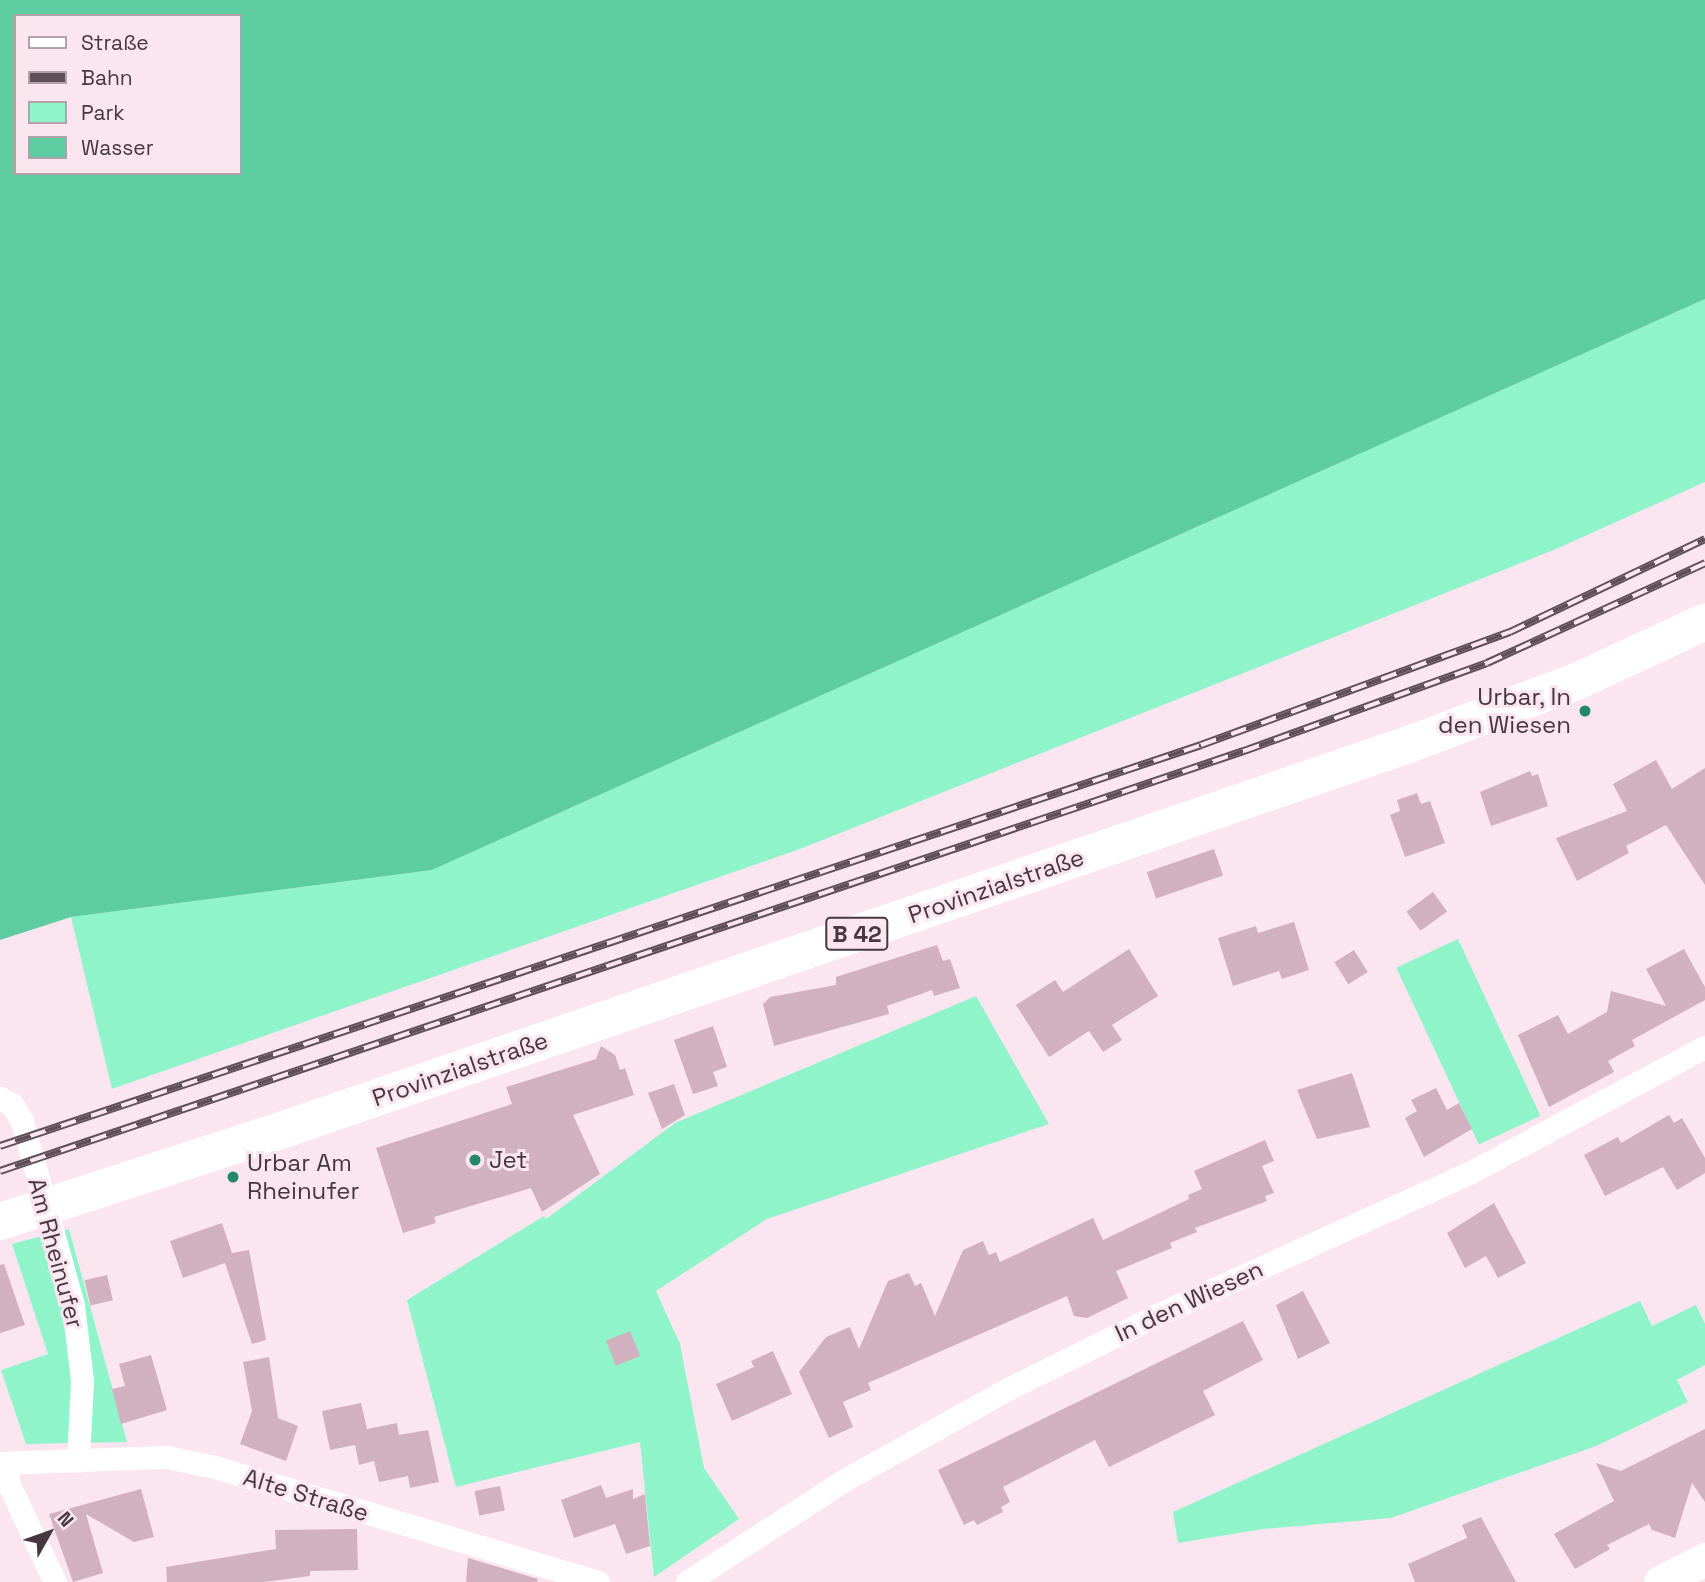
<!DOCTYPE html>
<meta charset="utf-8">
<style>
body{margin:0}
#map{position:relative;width:1705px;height:1582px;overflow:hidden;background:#fbe6f0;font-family:"Space Grotesk",sans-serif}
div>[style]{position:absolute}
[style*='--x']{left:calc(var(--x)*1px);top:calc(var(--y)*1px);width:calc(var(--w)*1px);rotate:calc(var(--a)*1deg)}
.green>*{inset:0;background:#90f4ca;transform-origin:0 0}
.water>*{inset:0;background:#5dcda1}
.building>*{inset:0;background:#d1b0bf;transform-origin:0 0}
.street>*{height:23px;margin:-11.5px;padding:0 11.5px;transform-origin:11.5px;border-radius:11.5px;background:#fff}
.secondary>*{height:33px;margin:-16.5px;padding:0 16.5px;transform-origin:16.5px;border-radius:16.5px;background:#fff}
.primary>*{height:37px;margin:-18.5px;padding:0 18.5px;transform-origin:18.5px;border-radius:18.5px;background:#fff}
.rail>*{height:8px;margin-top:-4px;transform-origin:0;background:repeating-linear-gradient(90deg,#fbe6f0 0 16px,#5f5057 0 32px);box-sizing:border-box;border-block:2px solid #5f5057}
.dots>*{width:19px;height:19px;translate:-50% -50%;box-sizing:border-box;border:4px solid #fbe6f0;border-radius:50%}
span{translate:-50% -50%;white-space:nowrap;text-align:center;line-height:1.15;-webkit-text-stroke:6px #fbe6f0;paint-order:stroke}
.shield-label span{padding:2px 5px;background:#fbe6f0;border:2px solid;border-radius:5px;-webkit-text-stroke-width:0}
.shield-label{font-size:23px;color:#46383e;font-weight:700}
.poi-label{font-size:24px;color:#46383e}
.right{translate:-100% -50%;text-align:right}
.left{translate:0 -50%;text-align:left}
.street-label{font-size:24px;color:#46383e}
.legend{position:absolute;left:14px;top:14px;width:228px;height:161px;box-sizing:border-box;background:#fbe6f0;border:2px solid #b3a0a9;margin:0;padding:9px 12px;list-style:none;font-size:21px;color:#46383e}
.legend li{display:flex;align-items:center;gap:14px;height:35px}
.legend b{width:35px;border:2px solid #b3a0a9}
.north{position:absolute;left:14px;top:1498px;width:70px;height:70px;-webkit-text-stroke:5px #fbe6f0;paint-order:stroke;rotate:50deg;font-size:19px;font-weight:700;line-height:28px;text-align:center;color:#46383e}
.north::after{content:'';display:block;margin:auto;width:24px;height:32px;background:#46383e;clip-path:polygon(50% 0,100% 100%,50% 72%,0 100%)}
</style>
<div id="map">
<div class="green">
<i style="clip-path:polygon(1705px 299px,1705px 482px,1556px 549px,800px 849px,112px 1089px,71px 917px,432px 870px)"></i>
<i style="left:1458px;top:939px;width:195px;height:68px;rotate:65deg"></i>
<i style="clip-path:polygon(976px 996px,1049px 1124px,767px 1219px,656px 1291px,680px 1344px,704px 1468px,739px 1519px,654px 1577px,640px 1442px,456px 1487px,407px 1300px,544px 1216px,546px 1219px,675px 1123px)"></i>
<i style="clip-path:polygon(69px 1229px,127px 1442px,26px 1444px,1px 1370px,48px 1354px,12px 1244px)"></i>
<i style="clip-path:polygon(1640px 1301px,1652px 1326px,1696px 1305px,1705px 1324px,1705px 1365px,1677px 1380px,1688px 1402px,1596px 1446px,1391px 1518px,1263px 1529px,1178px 1543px,1173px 1512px)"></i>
</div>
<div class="water">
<i style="clip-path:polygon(evenodd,0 0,1705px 0,1705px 299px,432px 870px,71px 917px,0 940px,0 0,16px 16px,240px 16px,240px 173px,16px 173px,16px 16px)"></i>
</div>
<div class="building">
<i style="clip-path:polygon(1656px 760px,1672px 789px,1705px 768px,1705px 885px,1666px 825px,1626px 846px,1629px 853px,1577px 881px,1556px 838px,1627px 811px,1613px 784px)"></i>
<i style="clip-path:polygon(1530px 771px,1532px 776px,1538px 774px,1548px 806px,1491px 826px,1480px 792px)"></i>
<i style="clip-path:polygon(1417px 793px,1421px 804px,1430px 801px,1445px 843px,1405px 857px,1390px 815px,1400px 811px,1397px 800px)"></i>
<i style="left:1214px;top:849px;width:28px;height:71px;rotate:71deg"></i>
<i style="left:1433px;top:892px;width:24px;height:33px;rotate:54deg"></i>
<i style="clip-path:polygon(1294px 922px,1309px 970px,1282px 979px,1279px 971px,1233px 986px,1218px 938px,1256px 926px,1258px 933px)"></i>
<i style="clip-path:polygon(937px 945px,943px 961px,950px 959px,960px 988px,934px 996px,932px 990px,887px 1006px,889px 1014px,774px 1046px,763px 1004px,770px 997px,836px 985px,836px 977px)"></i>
<i style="clip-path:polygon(1129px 949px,1158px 996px,1112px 1025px,1122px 1040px,1103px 1052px,1089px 1031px,1049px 1057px,1016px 1005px,1055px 980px,1063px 992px)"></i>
<i style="clip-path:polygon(1684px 949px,1705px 987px,1705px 1000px,1632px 1040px,1635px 1046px,1608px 1061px,1614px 1072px,1549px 1107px,1518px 1035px,1558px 1015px,1568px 1034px,1607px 1012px,1611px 991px,1666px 1006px,1646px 969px)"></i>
<i style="left:1354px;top:950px;width:26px;height:23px;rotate:58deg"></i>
<i style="clip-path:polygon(713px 1026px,727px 1067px,713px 1072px,718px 1086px,693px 1094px,674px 1040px)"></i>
<i style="clip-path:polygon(601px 1046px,615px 1055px,620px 1070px,625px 1068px,634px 1095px,573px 1115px,600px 1174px,542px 1212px,531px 1188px,434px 1217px,436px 1223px,403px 1233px,376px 1148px,512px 1104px,506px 1087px,596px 1059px)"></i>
<i style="clip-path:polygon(1352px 1073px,1370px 1127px,1317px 1139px,1297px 1090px)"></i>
<i style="clip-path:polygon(674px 1084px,685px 1115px,662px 1129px,648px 1093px)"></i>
<i style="clip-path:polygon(1436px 1088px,1447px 1110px,1459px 1103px,1472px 1129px,1424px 1157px,1405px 1118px,1417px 1111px,1411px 1100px)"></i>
<i style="clip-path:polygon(1669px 1115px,1674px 1123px,1682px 1118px,1705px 1158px,1705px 1173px,1677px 1190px,1663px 1167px,1605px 1196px,1584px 1155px,1618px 1137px,1621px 1143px)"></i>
<i style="clip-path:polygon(1265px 1140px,1274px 1161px,1262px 1166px,1274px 1193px,1265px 1196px,1267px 1201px,1195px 1228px,1197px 1232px,1170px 1243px,1172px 1248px,1116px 1271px,1128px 1298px,1087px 1318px,1074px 1316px,1067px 1296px,868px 1383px,871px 1390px,843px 1402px,853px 1427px,829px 1438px,799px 1372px,826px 1337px,850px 1327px,859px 1349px,888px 1281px,909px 1273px,915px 1286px,921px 1283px,935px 1316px,963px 1250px,983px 1241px,989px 1255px,996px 1252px,1000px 1262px,1093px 1218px,1103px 1240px,1189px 1199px,1188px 1195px,1202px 1189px,1194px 1171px)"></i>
<i style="clip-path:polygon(1494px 1203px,1526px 1263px,1498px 1278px,1486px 1256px,1465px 1268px,1447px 1233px)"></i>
<i style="clip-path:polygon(222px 1223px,232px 1253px,249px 1250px,266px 1340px,252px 1344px,225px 1263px,183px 1278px,170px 1241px)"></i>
<i style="clip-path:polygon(4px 1264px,25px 1325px,0 1333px,0 1265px)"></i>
<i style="left:107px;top:1275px;width:26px;height:23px;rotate:77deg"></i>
<i style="clip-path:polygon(1303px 1291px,1330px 1343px,1298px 1359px,1276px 1305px)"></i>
<i style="clip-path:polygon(1243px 1321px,1263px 1360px,1203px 1391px,1215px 1415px,1109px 1467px,1095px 1440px,1003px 1487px,1010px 1502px,1001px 1507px,1003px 1512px,977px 1525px,974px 1520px,964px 1525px,938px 1470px)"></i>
<i style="left:630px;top:1331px;width:27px;height:26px;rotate:68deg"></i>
<i style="clip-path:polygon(773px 1351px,792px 1394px,732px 1421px,716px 1384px,754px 1367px,751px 1361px)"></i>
<i style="clip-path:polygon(151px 1355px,167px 1410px,121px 1424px,112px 1389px,125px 1386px,119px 1364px)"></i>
<i style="clip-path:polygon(269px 1357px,278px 1418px,298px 1426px,286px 1461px,240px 1444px,252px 1411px,243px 1362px)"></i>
<i style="clip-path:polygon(361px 1403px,367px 1429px,397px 1423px,399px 1435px,428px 1430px,439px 1482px,410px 1488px,408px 1476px,379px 1482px,374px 1461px,359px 1465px,355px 1445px,330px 1450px,322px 1411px)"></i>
<i style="clip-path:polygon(1705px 1429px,1705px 1502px,1692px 1483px,1675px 1538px,1652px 1530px,1649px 1524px,1607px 1545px,1610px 1549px,1575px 1569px,1554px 1534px,1614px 1501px,1596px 1463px,1621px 1471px)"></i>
<i style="clip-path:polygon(601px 1485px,606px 1498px,633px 1489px,633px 1499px,645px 1494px,650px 1546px,626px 1554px,615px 1524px,574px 1538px,561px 1500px)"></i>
<i style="left:500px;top:1486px;width:25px;height:26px;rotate:79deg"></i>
<i style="clip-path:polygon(141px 1489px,154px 1537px,134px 1542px,86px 1514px,103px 1573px,73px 1582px,49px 1514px)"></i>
<i style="clip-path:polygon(1481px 1517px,1516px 1582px,1415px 1582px,1408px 1564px,1467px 1538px,1462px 1525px)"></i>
<i style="clip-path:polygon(357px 1529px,358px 1570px,310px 1571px,310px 1576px,264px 1582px,167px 1582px,166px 1567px,276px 1549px,275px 1530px)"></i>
<i style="clip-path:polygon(468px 1558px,538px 1579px,537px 1582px,466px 1582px)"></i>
</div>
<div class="street">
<i style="--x:0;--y:1098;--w:13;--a:27"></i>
<i style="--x:12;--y:1104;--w:20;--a:60"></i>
<i style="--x:22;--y:1121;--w:191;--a:74.5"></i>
<i style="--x:73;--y:1305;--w:77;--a:83.2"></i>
<i style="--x:82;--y:1381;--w:80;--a:92.9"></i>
<i style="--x:0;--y:1463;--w:167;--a:-2.1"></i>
<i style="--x:167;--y:1457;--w:49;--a:11.8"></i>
<i style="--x:215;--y:1467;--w:400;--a:16.7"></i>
<i style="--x:7;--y:1464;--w:19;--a:87"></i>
<i style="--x:8;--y:1483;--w:110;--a:64.6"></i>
<i style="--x:687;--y:1582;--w:192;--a:-32.9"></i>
<i style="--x:848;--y:1478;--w:185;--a:-29.1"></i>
<i style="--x:1010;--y:1388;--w:164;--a:-26.4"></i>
<i style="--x:1157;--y:1315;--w:343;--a:-24.5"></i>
<i style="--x:1469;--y:1173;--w:268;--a:-28.1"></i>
</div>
<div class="secondary">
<i style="--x:1660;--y:1582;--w:51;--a:-27.1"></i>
</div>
<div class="primary">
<i style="--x:0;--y:1221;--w:304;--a:-18"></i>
<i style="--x:289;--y:1127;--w:1183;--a:-18.89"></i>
<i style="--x:1408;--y:744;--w:179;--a:-20.6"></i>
<i style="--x:1576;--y:681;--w:142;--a:-24.9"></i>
</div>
<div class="rail">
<i style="--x:0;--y:1146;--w:1266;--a:-18.46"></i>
<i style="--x:1201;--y:745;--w:329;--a:-20.1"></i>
<i style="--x:1510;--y:632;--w:216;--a:-25.5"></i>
<i style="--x:0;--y:1171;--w:1313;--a:-18.66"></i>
<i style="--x:1244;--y:751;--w:258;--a:-19.9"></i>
<i style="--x:1487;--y:663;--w:240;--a:-24.6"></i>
</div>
<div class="dots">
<i style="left:1585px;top:711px;background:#218965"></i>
<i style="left:475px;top:1160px;background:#218965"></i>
<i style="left:233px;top:1177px;background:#218965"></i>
</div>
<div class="shield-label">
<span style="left:857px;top:934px">B 42</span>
</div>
<div class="poi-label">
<span class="right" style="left:1571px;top:711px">Urbar, In<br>den Wiesen</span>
<span class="left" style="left:489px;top:1160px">Jet</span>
<span class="left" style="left:247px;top:1177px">Urbar Am<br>Rheinufer</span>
</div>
<div class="street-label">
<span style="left:996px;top:886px;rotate:-19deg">Provinzialstraße</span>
<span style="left:460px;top:1069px;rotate:-19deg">Provinzialstraße</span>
<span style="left:56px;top:1253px;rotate:75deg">Am Rheinufer</span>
<span style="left:1189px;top:1301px;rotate:-25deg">In den Wiesen</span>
<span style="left:306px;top:1495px;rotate:17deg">Alte Straße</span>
</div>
<ul class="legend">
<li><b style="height:9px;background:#fff"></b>Straße</li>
<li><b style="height:9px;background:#5f5057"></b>Bahn</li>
<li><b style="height:19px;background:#90f4ca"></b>Park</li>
<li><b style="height:19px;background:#5dcda1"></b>Wasser</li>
</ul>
<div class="north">N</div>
</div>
